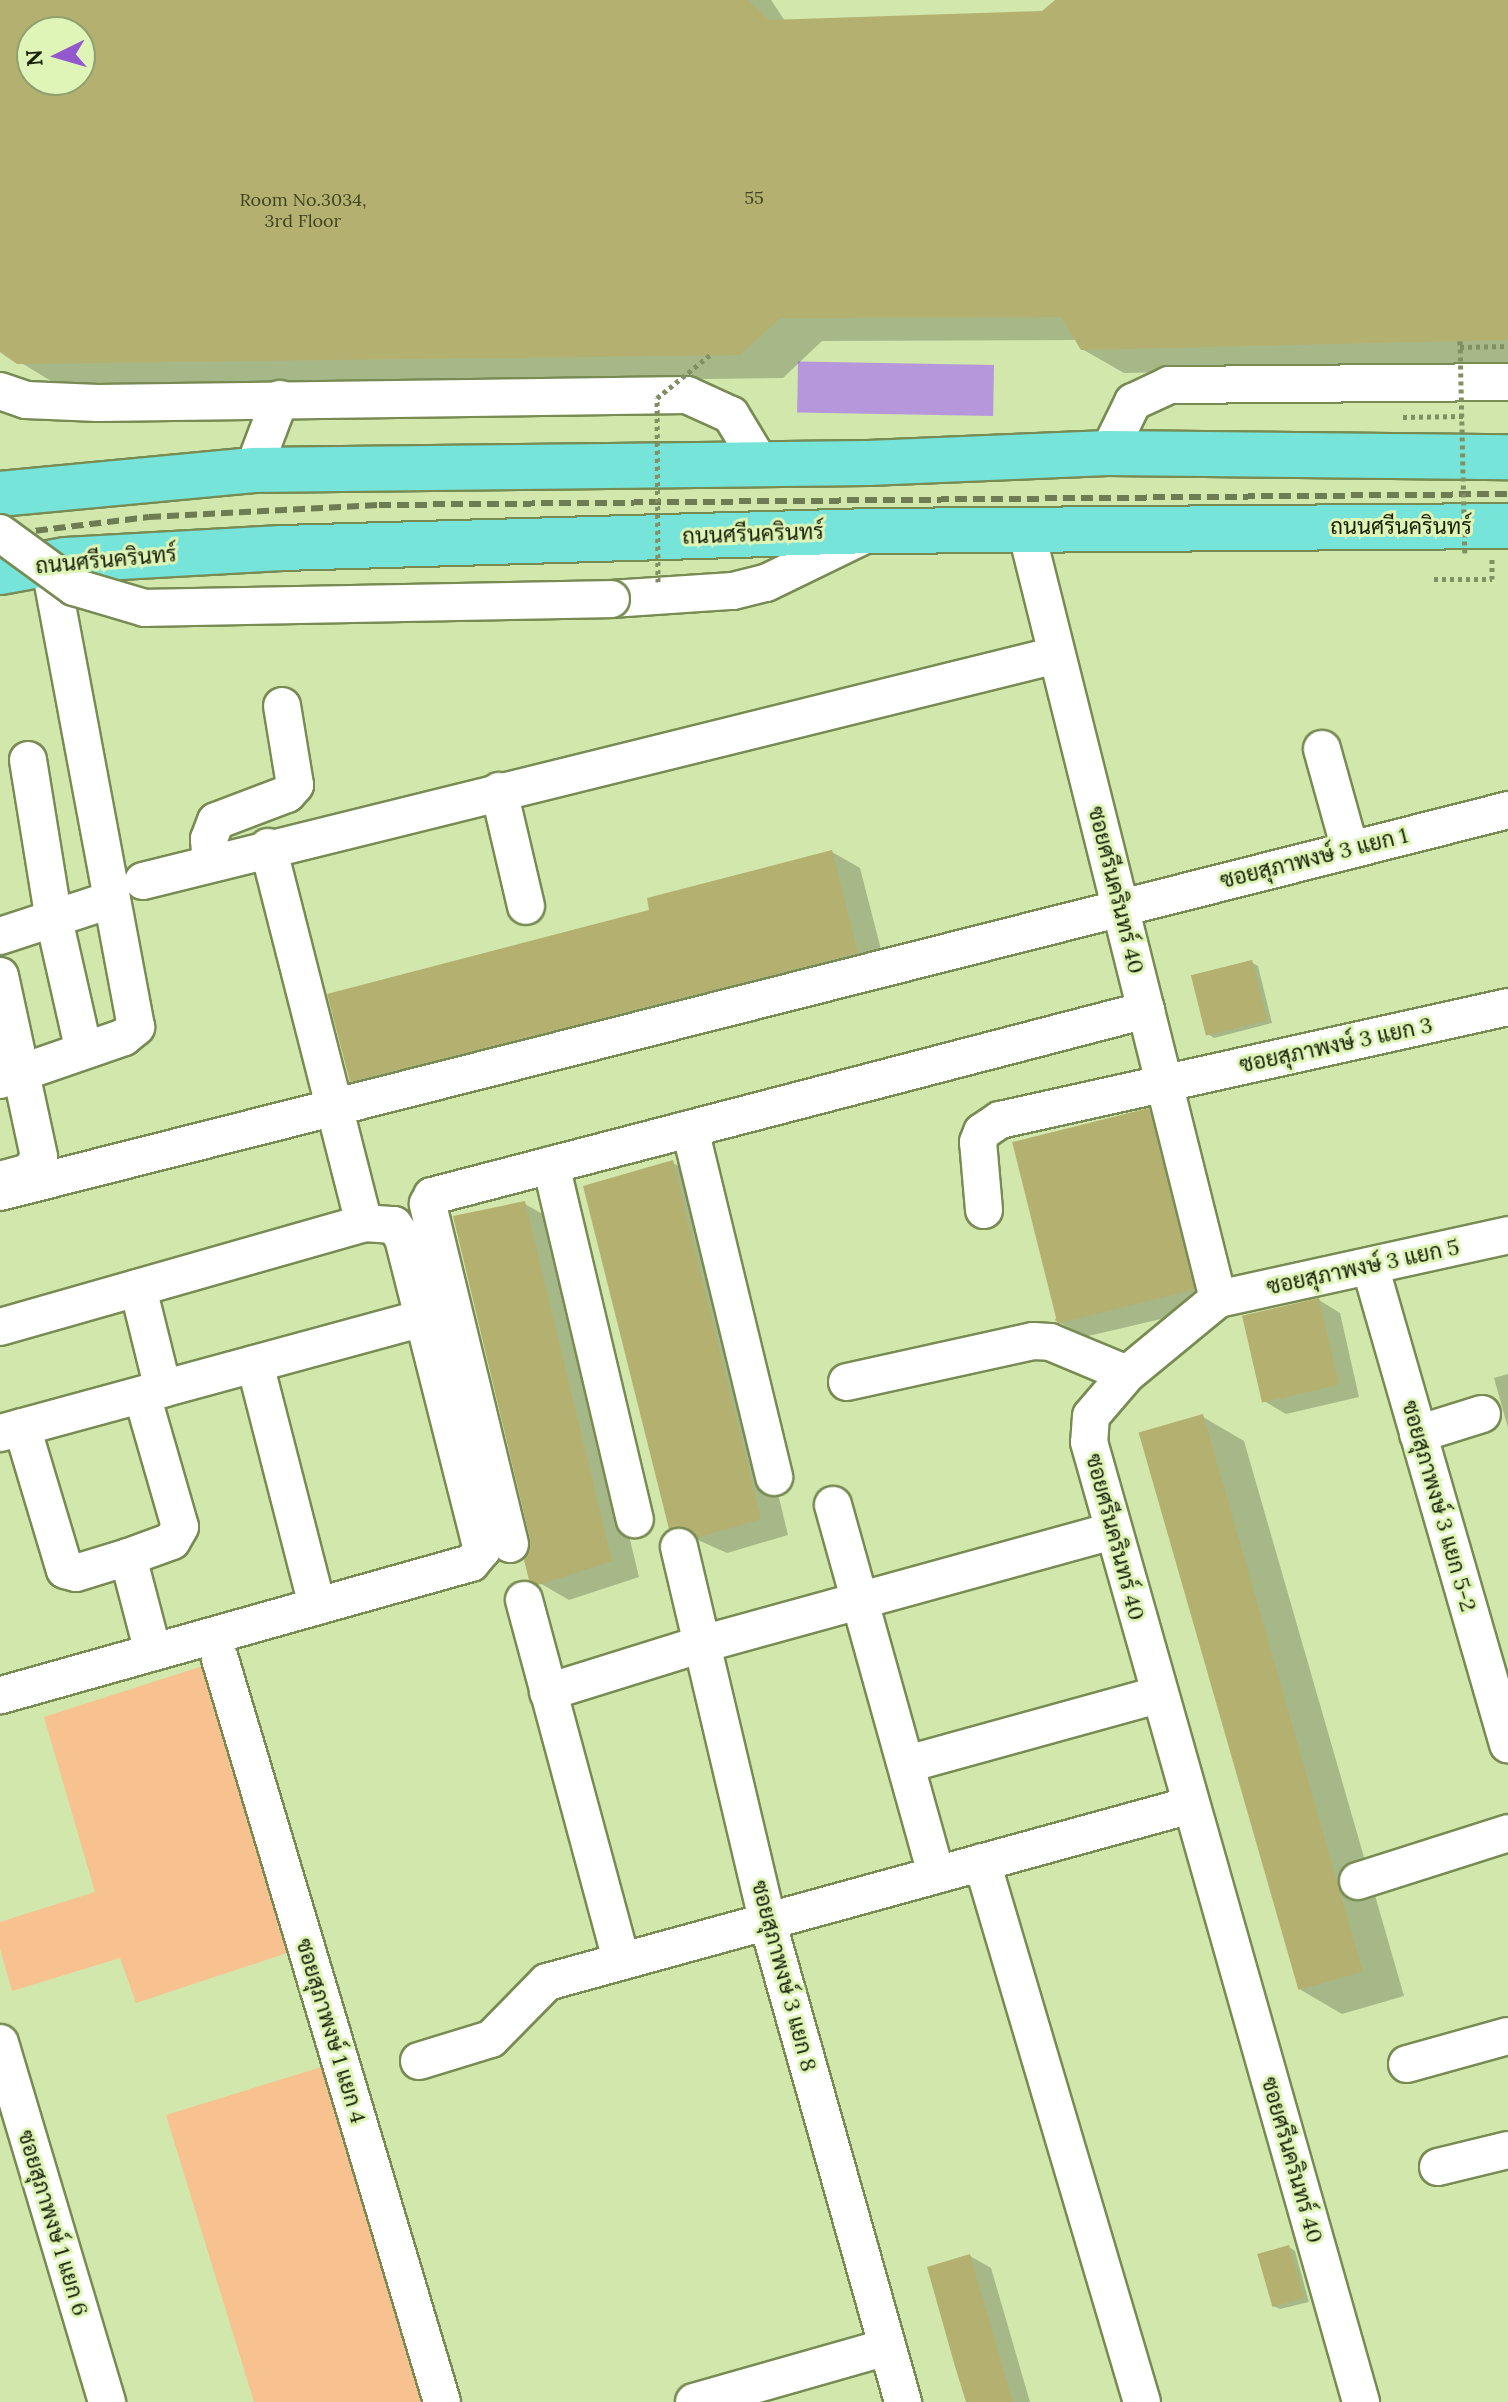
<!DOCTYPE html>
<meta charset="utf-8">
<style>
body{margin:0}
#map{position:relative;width:1508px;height:2402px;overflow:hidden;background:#d1e7ab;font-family:Lora,Sarabun,serif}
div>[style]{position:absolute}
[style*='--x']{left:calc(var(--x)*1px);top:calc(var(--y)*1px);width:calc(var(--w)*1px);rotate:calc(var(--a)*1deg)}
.green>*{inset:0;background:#f7c290}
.water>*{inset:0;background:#b697db;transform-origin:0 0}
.shadow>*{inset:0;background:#0003}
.building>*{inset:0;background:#b4b070;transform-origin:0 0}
.path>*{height:5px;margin-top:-2.5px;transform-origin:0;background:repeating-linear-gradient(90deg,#809063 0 4px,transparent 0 8px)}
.roads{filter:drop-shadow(2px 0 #778b53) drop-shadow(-2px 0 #778b53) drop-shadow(0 2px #778b53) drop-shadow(0 -2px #778b53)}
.minor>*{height:36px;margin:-18px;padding:0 18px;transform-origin:18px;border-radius:18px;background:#fff}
.major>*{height:44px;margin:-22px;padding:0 22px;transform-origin:22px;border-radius:22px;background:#77e4da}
.rail>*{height:6px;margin-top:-3px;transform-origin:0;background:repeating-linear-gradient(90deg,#6d7c53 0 12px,transparent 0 18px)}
.path-bridge>*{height:5px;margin-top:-2.5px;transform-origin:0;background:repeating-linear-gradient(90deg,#809063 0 4px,transparent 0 8px)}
.bridges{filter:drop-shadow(2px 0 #778b53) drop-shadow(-2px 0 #778b53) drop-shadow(0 2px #778b53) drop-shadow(0 -2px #778b53)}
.minor-bridge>*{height:36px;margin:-18px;padding:0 18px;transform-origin:18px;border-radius:18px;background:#fff}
span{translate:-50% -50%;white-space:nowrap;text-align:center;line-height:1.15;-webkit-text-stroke:6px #def5b7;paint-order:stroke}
.number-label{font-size:18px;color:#404523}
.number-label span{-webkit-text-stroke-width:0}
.street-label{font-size:22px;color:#192109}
.north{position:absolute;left:16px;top:16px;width:80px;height:80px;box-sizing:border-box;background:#def5b7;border:2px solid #8fa071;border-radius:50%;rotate:265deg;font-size:22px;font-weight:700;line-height:32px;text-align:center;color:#192109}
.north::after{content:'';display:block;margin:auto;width:28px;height:36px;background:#9357ce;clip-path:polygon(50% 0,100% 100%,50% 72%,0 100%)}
</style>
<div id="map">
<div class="green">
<i style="clip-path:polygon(209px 1664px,293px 1951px,136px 2003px,120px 1958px,12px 1991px,0 1949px,0 1922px,95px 1892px,44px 1717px)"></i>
<i style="clip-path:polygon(331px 2064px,432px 2402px,254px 2402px,166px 2115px)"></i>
</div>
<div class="water">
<i style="left:994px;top:365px;width:51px;height:196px;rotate:91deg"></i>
</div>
<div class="shadow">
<i style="clip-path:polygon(evenodd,0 0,771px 0,785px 21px,1043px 13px,1058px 0,1508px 0,1508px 365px,1124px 373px,1082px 349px,1077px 340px,822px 341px,783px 378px,61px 387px,0 350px,0 0,32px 32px,80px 32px,80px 80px,32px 80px,32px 32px)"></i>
<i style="clip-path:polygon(832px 852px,860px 868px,886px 969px,380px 1097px,351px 1080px,652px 911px)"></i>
<i style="clip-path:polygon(1251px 962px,1258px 966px,1272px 1023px,1214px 1038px,1208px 1034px)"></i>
<i style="clip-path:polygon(1148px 1111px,1177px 1127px,1221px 1305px,1084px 1337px,1055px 1320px)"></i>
<i style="clip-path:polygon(673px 1163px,702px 1179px,788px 1535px,727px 1553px,671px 1528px)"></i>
<i style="clip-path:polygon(525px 1204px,553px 1220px,639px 1577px,569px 1600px,531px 1578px)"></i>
<i style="clip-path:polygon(1319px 1300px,1340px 1313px,1359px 1397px,1286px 1414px,1264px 1401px)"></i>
<i style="clip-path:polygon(1508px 1374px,1508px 1428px,1494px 1378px)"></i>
<i style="clip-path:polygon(1203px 1417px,1244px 1441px,1404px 1996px,1342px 2014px,1301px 1990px)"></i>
<i style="clip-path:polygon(1289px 2247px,1295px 2251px,1309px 2302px,1280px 2309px,1273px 2306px)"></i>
<i style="clip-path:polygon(970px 2256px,991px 2268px,1030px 2402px,968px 2402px)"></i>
</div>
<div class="building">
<i style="clip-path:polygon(evenodd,0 0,748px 0,769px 20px,1042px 11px,1055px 0,1508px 0,1508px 340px,1081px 350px,1061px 317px,780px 318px,740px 355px,17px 364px,0 352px,0 0,32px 32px,80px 32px,80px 80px,32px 80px,32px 32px)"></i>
<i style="clip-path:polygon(832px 850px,858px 953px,350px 1082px,327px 994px,649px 910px,647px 898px)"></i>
<i style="left:1252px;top:960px;width:62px;height:63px;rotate:76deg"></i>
<i style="left:1149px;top:1108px;width:187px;height:141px;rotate:76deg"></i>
<i style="clip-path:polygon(673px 1160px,761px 1519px,697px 1538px,686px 1527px,669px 1529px,583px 1186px)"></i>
<i style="clip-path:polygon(525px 1201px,612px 1561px,538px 1585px,529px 1580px,524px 1560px,530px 1539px,453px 1216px)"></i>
<i style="left:1319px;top:1298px;width:89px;height:79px;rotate:77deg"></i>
<i style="left:1203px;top:1414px;width:580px;height:67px;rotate:74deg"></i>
<i style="left:1289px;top:2245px;width:55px;height:33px;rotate:74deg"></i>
<i style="clip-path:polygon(970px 2254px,981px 2293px,1013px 2402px,966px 2402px,954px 2363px,927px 2267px)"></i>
</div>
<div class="path">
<i style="--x:1460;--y:341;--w:6;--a:90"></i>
<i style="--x:1460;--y:347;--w:48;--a:-1.2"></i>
<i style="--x:1403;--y:417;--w:60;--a:-1"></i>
<i style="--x:1434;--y:579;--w:58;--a:0"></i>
<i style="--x:1492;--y:579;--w:20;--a:-90"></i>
</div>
<div class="roads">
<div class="minor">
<i style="--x:0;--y:391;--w:28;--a:19"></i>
<i style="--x:26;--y:400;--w:72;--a:2.4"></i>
<i style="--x:98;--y:403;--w:589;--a:-0.78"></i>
<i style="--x:687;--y:395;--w:48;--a:24.4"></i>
<i style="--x:731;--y:415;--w:56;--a:58.9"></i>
<i style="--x:1108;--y:453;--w:57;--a:-63.9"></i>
<i style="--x:1133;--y:402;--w:40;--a:-25"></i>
<i style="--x:1169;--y:385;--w:339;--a:-0.5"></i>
<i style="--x:253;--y:470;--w:76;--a:-69.2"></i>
<i style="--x:1026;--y:530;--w:793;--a:75.98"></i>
<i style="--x:1218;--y:1299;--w:118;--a:140.5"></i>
<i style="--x:1127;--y:1374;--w:55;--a:130.6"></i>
<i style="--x:1091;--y:1416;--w:26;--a:94"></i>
<i style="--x:1089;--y:1442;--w:998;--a:74.18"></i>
<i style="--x:611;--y:599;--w:122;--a:-3.8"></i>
<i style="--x:733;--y:591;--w:34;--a:-14"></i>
<i style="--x:766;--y:583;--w:112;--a:-25.9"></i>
<i style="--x:1322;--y:749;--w:104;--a:74.4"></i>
<i style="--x:28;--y:760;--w:157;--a:80.8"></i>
<i style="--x:53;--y:915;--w:135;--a:77.2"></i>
<i style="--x:499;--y:791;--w:118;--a:76.8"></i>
<i style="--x:268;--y:847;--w:388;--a:75.7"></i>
<i style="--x:211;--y:863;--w:24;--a:-95"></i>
<i style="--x:209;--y:839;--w:19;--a:-69"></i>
<i style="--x:216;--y:821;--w:76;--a:-20.8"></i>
<i style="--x:287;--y:794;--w:12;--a:-48"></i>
<i style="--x:295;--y:785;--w:80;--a:-99.3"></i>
<i style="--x:143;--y:881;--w:941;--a:-13.9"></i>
<i style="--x:0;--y:936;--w:116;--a:-18.1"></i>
<i style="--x:0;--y:976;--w:185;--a:77.8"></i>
<i style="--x:39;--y:1157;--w:17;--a:121"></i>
<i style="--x:30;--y:1172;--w:27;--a:165"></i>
<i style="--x:0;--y:1080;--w:131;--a:-19.1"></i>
<i style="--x:124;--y:1037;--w:16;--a:-40"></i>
<i style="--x:136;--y:1027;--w:472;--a:-100.6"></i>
<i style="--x:690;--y:1129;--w:358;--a:76.4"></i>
<i style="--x:551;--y:1165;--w:364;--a:76.7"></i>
<i style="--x:0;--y:1192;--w:1556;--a:-14.21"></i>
<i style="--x:984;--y:1210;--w:68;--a:-95"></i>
<i style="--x:978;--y:1142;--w:11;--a:-68"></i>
<i style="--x:982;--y:1132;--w:22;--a:-34"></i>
<i style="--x:1000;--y:1120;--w:520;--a:-12.54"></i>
<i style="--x:1370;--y:1266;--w:498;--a:73.9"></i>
<i style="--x:138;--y:1288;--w:104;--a:76.1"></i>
<i style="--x:1218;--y:1299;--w:297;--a:-12.4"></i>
<i style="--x:0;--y:1327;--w:379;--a:-15.9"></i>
<i style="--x:364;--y:1223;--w:30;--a:4"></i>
<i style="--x:394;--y:1225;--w:16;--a:55"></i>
<i style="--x:403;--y:1238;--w:322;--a:75.8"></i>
<i style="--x:482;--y:1550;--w:17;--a:130"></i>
<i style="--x:471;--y:1563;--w:489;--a:164.3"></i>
<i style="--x:255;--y:1364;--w:250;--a:75.6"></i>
<i style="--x:847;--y:1382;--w:190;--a:-12.4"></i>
<i style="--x:1033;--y:1341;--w:17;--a:3"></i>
<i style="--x:1050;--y:1342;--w:83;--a:22.6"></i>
<i style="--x:142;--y:1395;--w:137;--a:73.9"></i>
<i style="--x:180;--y:1527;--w:16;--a:120"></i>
<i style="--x:172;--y:1541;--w:47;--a:160"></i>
<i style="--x:128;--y:1557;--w:98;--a:75.3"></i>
<i style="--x:22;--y:1427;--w:149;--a:73.3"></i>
<i style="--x:65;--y:1570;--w:11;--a:15"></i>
<i style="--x:76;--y:1573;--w:54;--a:-17.1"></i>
<i style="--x:0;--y:1433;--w:439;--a:-15.2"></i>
<i style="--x:1418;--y:1434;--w:67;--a:-17.4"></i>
<i style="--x:833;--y:1505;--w:384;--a:74.4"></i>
<i style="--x:510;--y:1544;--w:350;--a:-103.6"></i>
<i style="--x:428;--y:1204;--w:9;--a:-63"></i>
<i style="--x:432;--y:1196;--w:738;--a:-14.6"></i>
<i style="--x:679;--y:1547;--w:383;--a:76.7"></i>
<i style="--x:767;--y:1920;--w:501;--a:74.24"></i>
<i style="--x:524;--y:1600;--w:373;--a:74.9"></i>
<i style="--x:220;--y:1659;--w:775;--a:73.36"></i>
<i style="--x:548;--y:1692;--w:161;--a:-17.3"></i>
<i style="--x:702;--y:1644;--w:426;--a:-15.4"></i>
<i style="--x:907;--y:1764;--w:260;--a:-15.4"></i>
<i style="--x:982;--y:1862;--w:563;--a:73.5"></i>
<i style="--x:1358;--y:1881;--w:157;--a:-17.7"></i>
<i style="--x:0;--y:2043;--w:375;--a:73.4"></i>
<i style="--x:419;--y:2061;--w:75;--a:-17"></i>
<i style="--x:491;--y:2039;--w:80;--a:-45.5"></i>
<i style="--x:547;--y:1982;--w:668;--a:-15.37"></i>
<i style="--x:1407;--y:2064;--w:105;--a:-15.5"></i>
<i style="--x:1438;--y:2167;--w:72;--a:-13.7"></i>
<i style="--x:694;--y:2402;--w:201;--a:-15.9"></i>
</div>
<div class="major">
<i style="--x:0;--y:494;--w:254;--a:-5.4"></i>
<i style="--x:253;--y:470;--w:615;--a:-0.65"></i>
<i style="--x:868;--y:463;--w:240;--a:-2.4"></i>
<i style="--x:1108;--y:453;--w:400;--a:0.6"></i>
<i style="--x:0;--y:572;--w:67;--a:-10.3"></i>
<i style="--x:66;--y:560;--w:216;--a:-3.2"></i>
<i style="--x:282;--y:548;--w:590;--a:-1.65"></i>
<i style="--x:872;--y:531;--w:636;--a:-0.45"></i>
</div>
</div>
<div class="rail">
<i style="--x:0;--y:535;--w:150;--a:-6.9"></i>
<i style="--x:149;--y:517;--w:230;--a:-3"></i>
<i style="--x:379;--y:505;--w:1129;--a:-0.56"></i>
</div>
<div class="path-bridge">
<i style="--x:1460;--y:341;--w:214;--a:88.7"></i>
<i style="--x:658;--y:582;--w:184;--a:-90.3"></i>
<i style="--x:657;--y:398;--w:68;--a:-39.1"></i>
</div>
<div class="bridges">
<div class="minor-bridge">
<i style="--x:0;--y:533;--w:92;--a:36.1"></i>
<i style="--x:74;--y:587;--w:74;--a:16.5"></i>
<i style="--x:145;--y:608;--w:466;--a:-1.1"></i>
</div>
</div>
<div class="number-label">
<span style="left:754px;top:198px">55</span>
<span style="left:303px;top:211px">Room No.3034,<br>3rd Floor</span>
</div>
<div class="street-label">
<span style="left:1401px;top:527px">ถนนศรีนครินทร์</span>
<span style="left:753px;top:534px;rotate:-2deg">ถนนศรีนครินทร์</span>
<span style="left:106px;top:560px;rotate:-5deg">ถนนศรีนครินทร์</span>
<span style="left:1314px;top:858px;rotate:-14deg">ซอยสุภาพงษ์ 3 แยก 1</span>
<span style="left:1116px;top:890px;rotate:76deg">ซอยศรีนครินทร์ 40</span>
<span style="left:1336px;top:1045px;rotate:-12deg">ซอยสุภาพงษ์ 3 แยก 3</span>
<span style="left:1363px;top:1267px;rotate:-12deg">ซอยสุภาพงษ์ 3 แยก 5</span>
<span style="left:1439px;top:1506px;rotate:74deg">ซอยสุภาพงษ์ 3 แยก 5-2</span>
<span style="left:1115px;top:1537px;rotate:75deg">ซอยศรีนครินทร์ 40</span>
<span style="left:784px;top:1976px;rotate:75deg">ซอยสุภาพงษ์ 3 แยก 8</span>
<span style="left:331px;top:2031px;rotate:73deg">ซอยสุภาพงษ์ 1 แยก 4</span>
<span style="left:1292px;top:2160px;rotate:74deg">ซอยศรีนครินทร์ 40</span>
<span style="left:53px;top:2223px;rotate:73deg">ซอยสุภาพงษ์ 1 แยก 6</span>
</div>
<div class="north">N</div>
</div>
